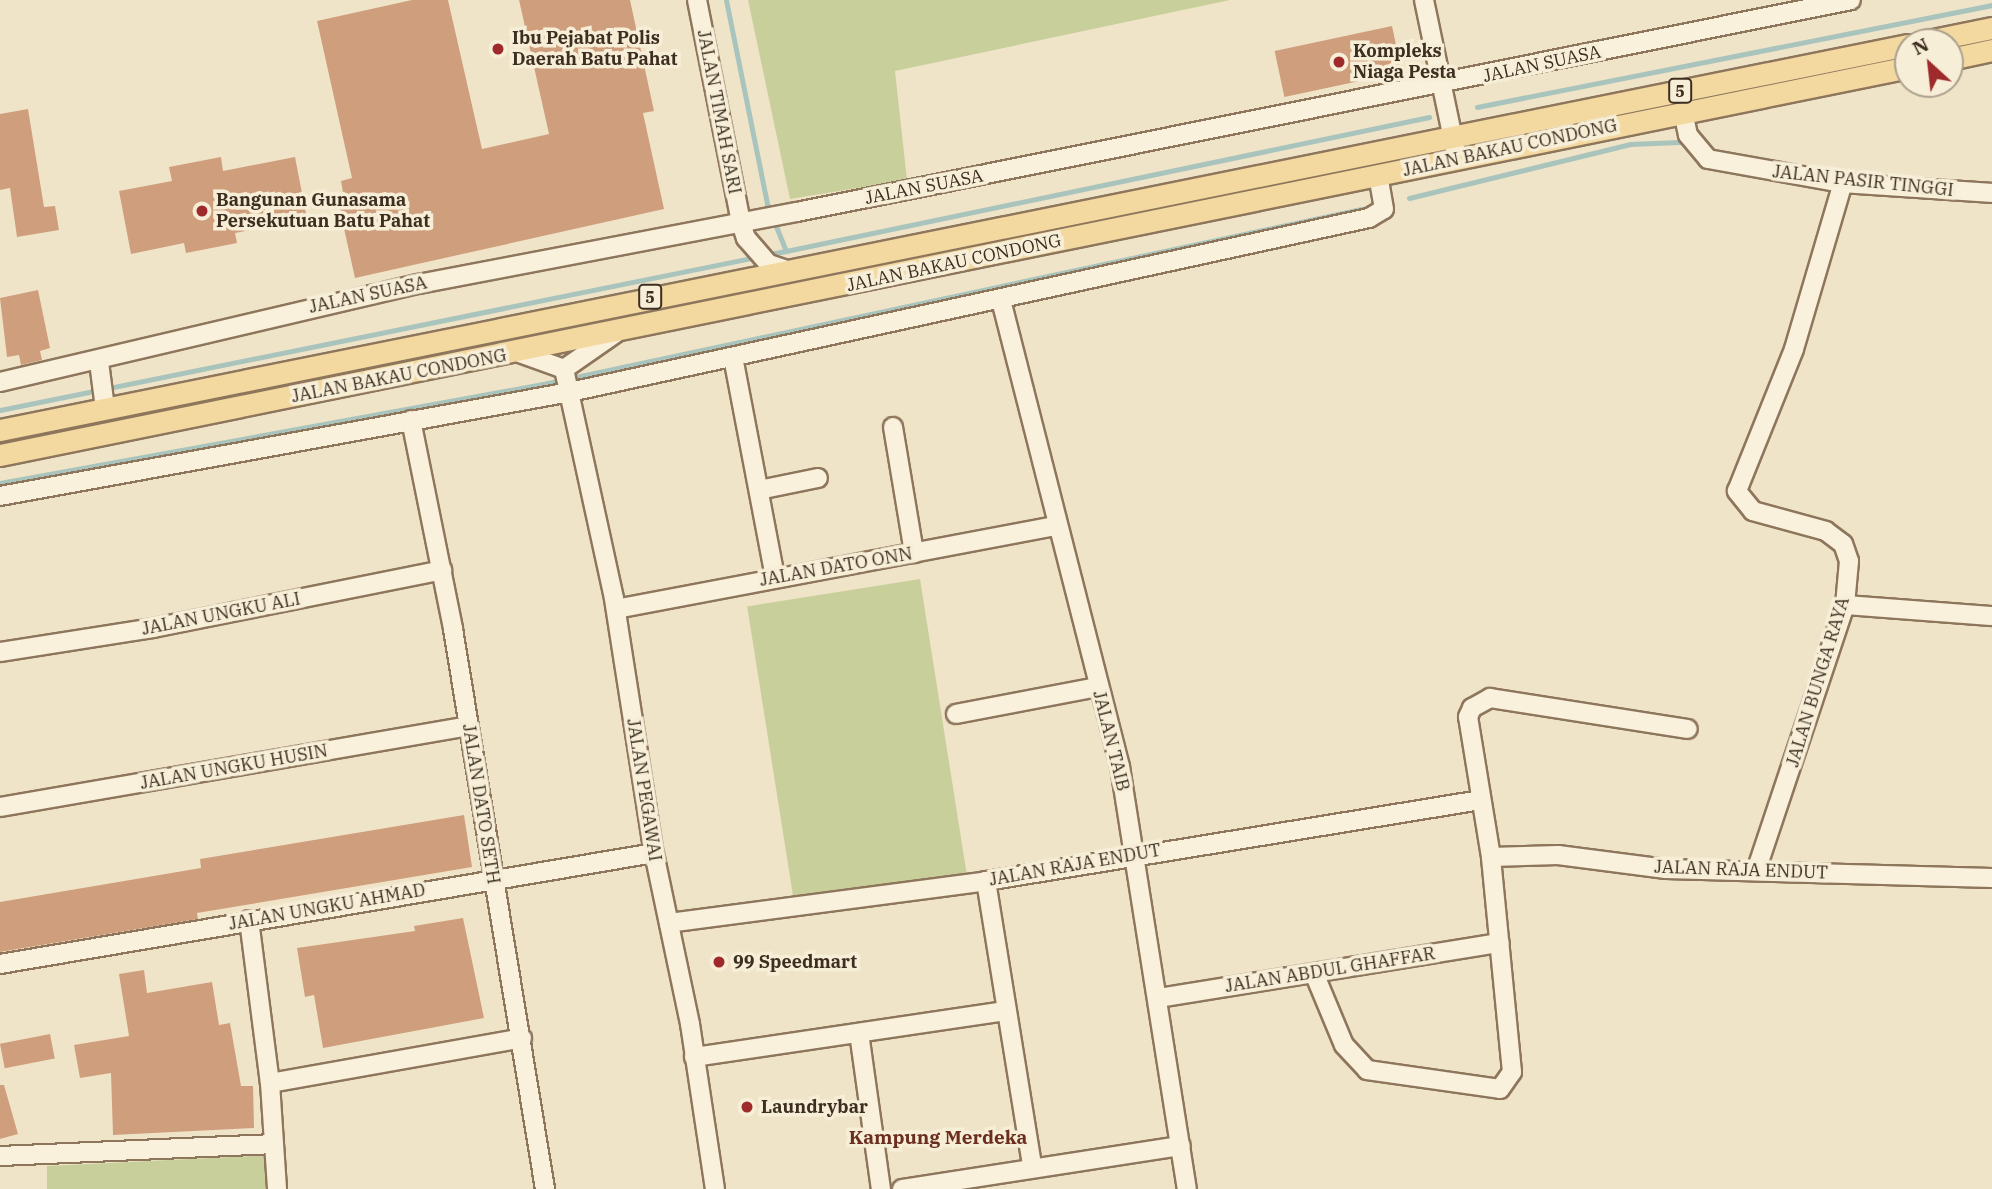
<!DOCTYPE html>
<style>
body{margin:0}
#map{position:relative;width:1992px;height:1189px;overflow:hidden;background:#f0e4c8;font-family:"IBM Plex Serif",serif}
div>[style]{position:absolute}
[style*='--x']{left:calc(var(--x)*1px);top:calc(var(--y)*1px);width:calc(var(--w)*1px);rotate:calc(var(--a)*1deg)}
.green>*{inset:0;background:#c9cf9b;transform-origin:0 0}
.stream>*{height:5px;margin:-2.5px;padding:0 2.5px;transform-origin:2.5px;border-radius:2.5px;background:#a9c4bc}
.building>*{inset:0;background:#cf9f7d;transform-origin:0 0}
.roads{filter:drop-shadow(2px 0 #8d765c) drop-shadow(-2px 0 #8d765c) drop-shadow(0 2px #8d765c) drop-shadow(0 -2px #8d765c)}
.minor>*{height:18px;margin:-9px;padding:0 9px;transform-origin:9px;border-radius:9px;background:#faf1dc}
.major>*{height:21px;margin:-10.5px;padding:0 10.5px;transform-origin:10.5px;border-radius:10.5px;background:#f3d9a0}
.dots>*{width:19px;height:19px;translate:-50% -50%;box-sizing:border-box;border:4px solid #f7eed8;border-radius:50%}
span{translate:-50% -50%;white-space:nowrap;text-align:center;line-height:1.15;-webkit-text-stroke:7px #f7eed8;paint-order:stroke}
.shield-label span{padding:2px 5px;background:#f7eed8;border:2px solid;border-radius:5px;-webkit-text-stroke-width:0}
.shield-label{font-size:16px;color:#3d2e20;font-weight:700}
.poi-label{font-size:18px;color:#3d2e20;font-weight:700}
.left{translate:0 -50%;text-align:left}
.street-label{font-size:18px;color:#3d2e20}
.neighbourhood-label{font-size:19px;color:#6b2e1e;font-weight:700}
.north{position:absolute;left:1894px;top:28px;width:70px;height:70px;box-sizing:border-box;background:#f7eed8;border:2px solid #ada18e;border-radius:50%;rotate:333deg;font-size:19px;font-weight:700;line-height:28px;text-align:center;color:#3d2e20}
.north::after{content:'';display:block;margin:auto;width:24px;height:32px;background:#9e2a2b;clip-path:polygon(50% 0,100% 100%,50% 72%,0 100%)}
</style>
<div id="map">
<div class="green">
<i style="clip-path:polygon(748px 0,1230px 0,895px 71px,907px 180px,790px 199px)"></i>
<i style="left:920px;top:579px;width:300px;height:175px;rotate:81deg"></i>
<i style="clip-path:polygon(269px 1155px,270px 1189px,47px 1189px,47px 1166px)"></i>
</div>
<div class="stream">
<i style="--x:726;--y:0;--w:208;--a:78.6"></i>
<i style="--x:767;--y:204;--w:51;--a:68"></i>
<i style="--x:786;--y:251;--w:657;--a:-11.77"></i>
<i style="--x:1477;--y:107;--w:525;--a:-11.2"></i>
<i style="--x:1409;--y:198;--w:228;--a:-13.7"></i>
<i style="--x:1630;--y:144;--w:49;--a:-2.3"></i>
<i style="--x:765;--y:255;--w:21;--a:-11"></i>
<i style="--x:0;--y:410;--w:771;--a:-11.44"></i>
<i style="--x:0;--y:483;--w:552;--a:-10.33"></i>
<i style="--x:543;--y:384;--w:837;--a:-12.08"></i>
</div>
<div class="building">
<i style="clip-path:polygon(412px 0,448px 0,482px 149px,549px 134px,519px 0,630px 0,654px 111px,643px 113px,664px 209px,355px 278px,339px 206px,345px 204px,341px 181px,352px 178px,317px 21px)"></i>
<i style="left:1392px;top:26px;width:47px;height:120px;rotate:78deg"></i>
<i style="clip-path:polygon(28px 109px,44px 207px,55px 206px,59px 230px,17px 237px,10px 188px,0 190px,0 114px)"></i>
<i style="clip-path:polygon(221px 157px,223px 171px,295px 157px,307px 219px,235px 233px,237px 243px,186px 253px,184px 243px,131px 254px,119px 191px,172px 181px,169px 167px)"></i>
<i style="clip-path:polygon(38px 290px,50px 348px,40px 351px,42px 360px,21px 365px,19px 355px,7px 357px,0 298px)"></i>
<i style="clip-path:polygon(464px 815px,472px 867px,197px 913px,198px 919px,0 952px,0 902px,201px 868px,200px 859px)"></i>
<i style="clip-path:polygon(463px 918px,484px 1018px,323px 1048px,314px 995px,305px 997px,297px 948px,415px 931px,414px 926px)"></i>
<i style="clip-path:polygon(144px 970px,147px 993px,212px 982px,219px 1025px,230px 1023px,241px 1086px,253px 1086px,254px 1128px,113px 1135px,111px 1073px,80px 1078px,74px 1045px,129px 1036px,119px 974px)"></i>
<i style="left:50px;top:1034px;width:25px;height:51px;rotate:79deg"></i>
<i style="clip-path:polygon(0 1085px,4px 1085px,18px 1134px,0 1139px)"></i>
</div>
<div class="roads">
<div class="minor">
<i style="--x:697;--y:0;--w:227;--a:78.8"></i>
<i style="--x:741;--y:223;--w:16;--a:72"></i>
<i style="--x:746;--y:238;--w:35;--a:49"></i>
<i style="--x:769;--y:264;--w:18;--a:19"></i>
<i style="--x:1424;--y:0;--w:161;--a:78.2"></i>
<i style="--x:1689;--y:111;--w:11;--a:112"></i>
<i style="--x:1685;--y:121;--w:14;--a:78"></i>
<i style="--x:1688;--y:135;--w:31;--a:50"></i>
<i style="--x:1708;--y:159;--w:137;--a:10.1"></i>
<i style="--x:1843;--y:183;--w:149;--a:3.8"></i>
<i style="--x:1001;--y:300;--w:482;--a:75.7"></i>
<i style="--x:1120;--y:767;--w:427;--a:81"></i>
<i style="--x:517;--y:352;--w:50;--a:19.9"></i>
<i style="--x:733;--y:357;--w:224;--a:79.2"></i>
<i style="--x:99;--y:362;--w:46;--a:82.6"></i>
<i style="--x:564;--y:369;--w:235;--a:77.7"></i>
<i style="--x:614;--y:599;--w:257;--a:81.1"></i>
<i style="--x:654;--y:853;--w:175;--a:78.1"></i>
<i style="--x:690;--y:1024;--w:167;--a:81.4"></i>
<i style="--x:564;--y:369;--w:63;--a:-34.7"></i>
<i style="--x:0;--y:382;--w:430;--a:-13.2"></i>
<i style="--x:419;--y:284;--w:385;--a:-10.8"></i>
<i style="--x:797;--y:212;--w:1075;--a:-11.37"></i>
<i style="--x:411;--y:420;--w:213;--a:78.6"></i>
<i style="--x:453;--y:629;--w:568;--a:80.67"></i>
<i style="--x:893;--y:427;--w:128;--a:80.5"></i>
<i style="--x:759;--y:490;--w:60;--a:-11.5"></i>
<i style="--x:0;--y:496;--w:579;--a:-10.34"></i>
<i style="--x:570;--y:392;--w:818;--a:-12.29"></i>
<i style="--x:1369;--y:218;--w:17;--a:-31"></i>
<i style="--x:1384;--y:209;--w:34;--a:-100"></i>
<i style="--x:1845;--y:605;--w:147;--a:4.3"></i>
<i style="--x:616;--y:609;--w:448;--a:-10.7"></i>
<i style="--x:0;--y:652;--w:155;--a:-8.9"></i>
<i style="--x:153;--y:628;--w:295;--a:-11.3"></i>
<i style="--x:956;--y:714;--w:145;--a:-10.8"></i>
<i style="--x:0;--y:807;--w:475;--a:-9.8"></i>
<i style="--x:1491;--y:857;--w:67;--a:-1.7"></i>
<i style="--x:1558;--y:855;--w:109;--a:7.4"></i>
<i style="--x:1666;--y:869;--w:326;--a:1.6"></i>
<i style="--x:1756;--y:871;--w:280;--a:-71.5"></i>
<i style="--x:1845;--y:605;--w:44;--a:-84.8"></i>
<i style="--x:1849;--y:561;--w:18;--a:-109"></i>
<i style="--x:1843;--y:544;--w:21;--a:-143"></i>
<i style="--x:1826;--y:531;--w:76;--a:-164.7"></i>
<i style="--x:1753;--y:511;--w:26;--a:-129"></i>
<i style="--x:1737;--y:491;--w:153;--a:-68.1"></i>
<i style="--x:1794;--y:349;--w:173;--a:-73.6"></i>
<i style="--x:986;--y:881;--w:289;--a:80.8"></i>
<i style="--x:249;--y:920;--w:164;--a:82.7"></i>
<i style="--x:270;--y:1083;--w:106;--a:86.2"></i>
<i style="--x:669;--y:923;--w:320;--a:-7.5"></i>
<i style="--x:986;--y:881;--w:500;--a:-9.3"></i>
<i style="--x:0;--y:964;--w:663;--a:-9.63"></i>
<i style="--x:1314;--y:973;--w:78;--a:67.4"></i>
<i style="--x:1344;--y:1045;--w:34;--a:47"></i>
<i style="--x:1367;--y:1070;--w:134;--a:8.1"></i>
<i style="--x:1500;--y:1089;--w:21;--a:-55"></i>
<i style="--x:1512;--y:1072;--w:216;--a:-95.6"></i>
<i style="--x:1491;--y:857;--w:142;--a:-99.3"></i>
<i style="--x:1468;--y:717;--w:10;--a:-66"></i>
<i style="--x:1472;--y:708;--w:21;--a:-29"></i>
<i style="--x:1490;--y:698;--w:200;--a:8.9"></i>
<i style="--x:1159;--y:998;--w:345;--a:-9.2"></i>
<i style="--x:859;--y:1033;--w:158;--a:82"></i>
<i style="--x:694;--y:1057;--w:316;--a:-8.4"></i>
<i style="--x:270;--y:1083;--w:256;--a:-10.1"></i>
<i style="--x:0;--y:1156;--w:273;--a:-2.5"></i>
<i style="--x:902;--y:1189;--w:282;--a:-8.8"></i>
</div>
<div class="major">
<i style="--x:1923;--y:42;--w:70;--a:-11.5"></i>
<i style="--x:1950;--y:59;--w:43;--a:-12.1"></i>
<i style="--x:0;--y:430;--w:1946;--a:-11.41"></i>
<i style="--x:0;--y:455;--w:1947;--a:-11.49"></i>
</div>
</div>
<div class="dots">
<i style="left:498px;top:49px;background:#9e2a2b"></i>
<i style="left:1339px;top:62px;background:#9e2a2b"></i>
<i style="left:202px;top:211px;background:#9e2a2b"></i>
<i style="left:719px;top:962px;background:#9e2a2b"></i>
<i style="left:747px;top:1107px;background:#9e2a2b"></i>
</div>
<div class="shield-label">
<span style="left:1680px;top:91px">5</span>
<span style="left:650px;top:297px">5</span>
</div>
<div class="poi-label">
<span class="left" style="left:512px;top:49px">Ibu Pejabat Polis<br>Daerah Batu Pahat</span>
<span class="left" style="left:1353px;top:62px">Kompleks<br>Niaga Pesta</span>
<span class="left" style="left:216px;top:211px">Bangunan Gunasama<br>Persekutuan Batu Pahat</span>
<span class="left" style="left:733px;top:962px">99 Speedmart</span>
<span class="left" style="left:761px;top:1107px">Laundrybar</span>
</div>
<div class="street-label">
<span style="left:1542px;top:64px;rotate:-12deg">JALAN SUASA</span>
<span style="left:719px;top:112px;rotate:79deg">JALAN TIMAH SARI</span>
<span style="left:1510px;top:148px;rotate:-12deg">JALAN BAKAU CONDONG</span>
<span style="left:1863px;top:181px;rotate:6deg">JALAN PASIR TINGGI</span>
<span style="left:924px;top:187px;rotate:-11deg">JALAN SUASA</span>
<span style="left:954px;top:263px;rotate:-12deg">JALAN BAKAU CONDONG</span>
<span style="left:368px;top:295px;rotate:-12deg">JALAN SUASA</span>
<span style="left:399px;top:376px;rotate:-11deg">JALAN BAKAU CONDONG</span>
<span style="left:836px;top:567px;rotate:-10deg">JALAN DATO ONN</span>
<span style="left:221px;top:614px;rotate:-11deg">JALAN UNGKU ALI</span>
<span style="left:1818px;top:682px;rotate:-73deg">JALAN BUNGA RAYA</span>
<span style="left:1111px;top:741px;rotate:76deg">JALAN TAIB</span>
<span style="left:234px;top:767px;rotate:-10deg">JALAN UNGKU HUSIN</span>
<span style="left:644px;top:790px;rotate:81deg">JALAN PEGAWAI</span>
<span style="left:481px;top:804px;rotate:81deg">JALAN DATO SETH</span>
<span style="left:1075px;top:865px;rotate:-10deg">JALAN RAJA ENDUT</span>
<span style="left:1741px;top:870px;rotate:2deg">JALAN RAJA ENDUT</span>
<span style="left:327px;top:907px;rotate:-10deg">JALAN UNGKU AHMAD</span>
<span style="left:1330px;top:970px;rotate:-9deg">JALAN ABDUL GHAFFAR</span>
</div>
<div class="neighbourhood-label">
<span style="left:938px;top:1138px">Kampung Merdeka</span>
</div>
<div class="north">N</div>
</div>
